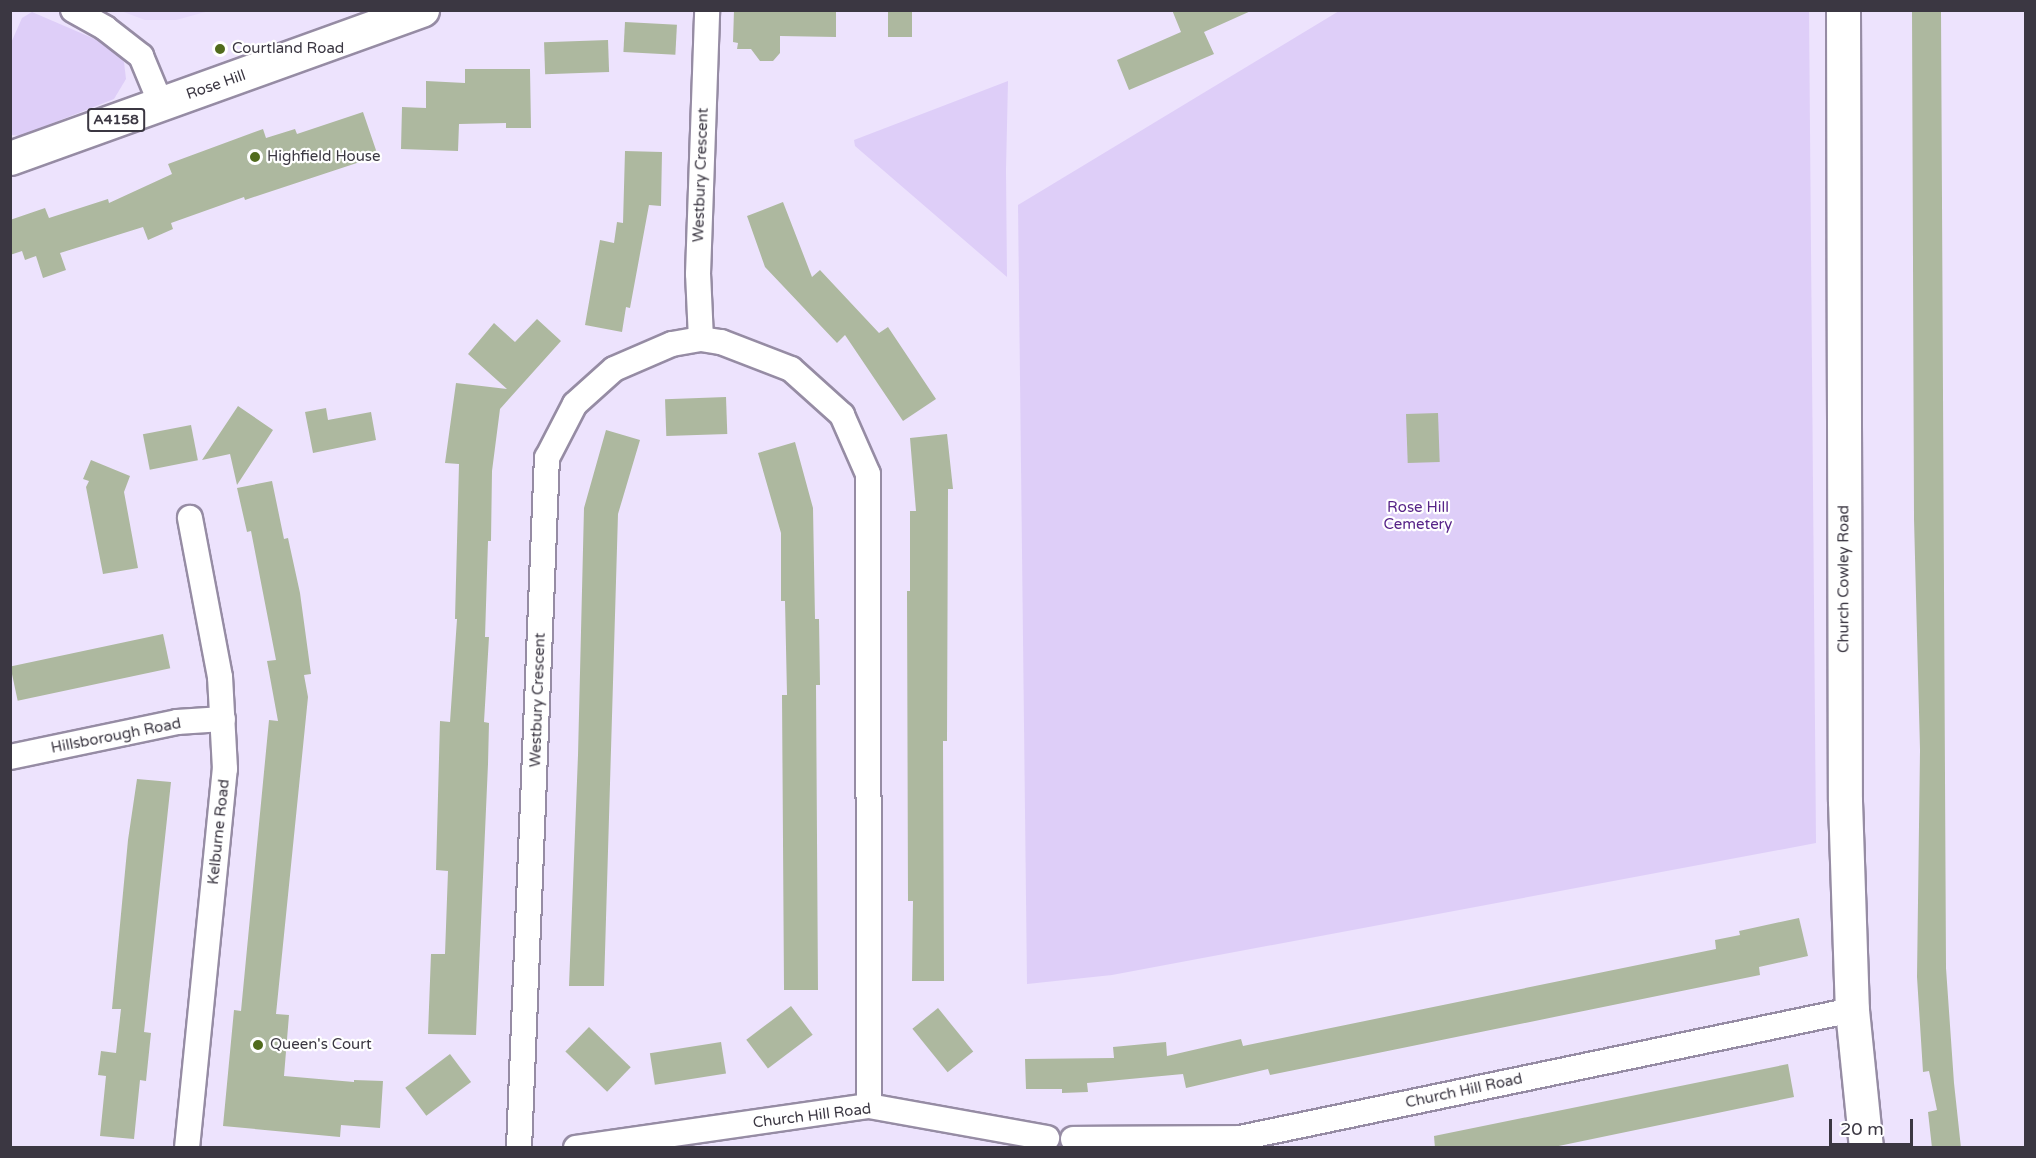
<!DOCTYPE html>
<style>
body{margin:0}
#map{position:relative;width:2036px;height:1158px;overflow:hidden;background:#ede3fd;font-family:"Varela Round",sans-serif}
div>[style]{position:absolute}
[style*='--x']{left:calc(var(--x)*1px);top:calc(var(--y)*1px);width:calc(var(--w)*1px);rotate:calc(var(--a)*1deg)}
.built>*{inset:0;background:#e6d9fb}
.green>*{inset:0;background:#decef8}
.building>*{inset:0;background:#adb89f;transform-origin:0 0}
.roads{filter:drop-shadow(2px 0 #968ca4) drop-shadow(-2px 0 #968ca4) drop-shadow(0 2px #968ca4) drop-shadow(0 -2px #968ca4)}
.minor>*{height:24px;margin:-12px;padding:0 12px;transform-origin:12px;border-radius:12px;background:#fff}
.secondary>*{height:33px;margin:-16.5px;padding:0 16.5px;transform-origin:16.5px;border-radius:16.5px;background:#fff}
.primary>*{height:33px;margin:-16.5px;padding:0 16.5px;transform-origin:16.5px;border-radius:16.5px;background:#fff}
.dots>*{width:16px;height:16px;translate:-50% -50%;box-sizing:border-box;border:3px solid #fff;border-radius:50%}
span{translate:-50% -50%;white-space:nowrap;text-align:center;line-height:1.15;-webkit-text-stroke:4.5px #fff;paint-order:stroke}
.shield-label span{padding:2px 4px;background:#fff;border:2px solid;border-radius:4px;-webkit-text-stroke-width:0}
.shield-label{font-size:14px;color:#3b3742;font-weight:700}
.poi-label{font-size:15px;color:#3b3742}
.left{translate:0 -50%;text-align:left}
.street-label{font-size:15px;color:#3b3742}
.park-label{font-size:15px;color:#582588}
.frame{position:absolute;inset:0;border:12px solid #3b3742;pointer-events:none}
.scale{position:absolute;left:1829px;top:1119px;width:84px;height:27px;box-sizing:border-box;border:3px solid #3b3742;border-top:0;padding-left:8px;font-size:18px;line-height:21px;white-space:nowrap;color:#3b3742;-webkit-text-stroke:4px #fff;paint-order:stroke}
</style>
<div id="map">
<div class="built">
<i style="clip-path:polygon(121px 11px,121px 10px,209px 11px,176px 20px,145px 20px)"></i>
</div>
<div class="green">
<i style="clip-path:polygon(1339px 11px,1809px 11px,1816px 843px,1112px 975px,1027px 984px,1018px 205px)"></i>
<i style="clip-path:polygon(32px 12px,111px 46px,124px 62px,126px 79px,114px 99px,20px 136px,11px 135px,11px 43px,22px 18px)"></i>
<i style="clip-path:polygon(1008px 81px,1006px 170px,1007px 277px,855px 146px,854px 140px)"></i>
</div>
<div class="building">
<i style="clip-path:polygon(734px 10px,836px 10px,836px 37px,780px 36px,780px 53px,773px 61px,760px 61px,751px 49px,737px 49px,738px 43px,733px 42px)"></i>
<i style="left:888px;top:10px;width:24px;height:27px"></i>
<i style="clip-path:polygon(1172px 10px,1253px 10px,1204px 32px,1214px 54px,1129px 90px,1117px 60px,1181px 32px)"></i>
<i style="clip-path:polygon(1912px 10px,1941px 10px,1946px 968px,1954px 1083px,1961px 1148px,1932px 1148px,1928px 1112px,1937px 1110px,1929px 1071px,1923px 1072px,1917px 977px,1920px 750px,1914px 519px)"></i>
<i style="left:625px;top:22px;width:52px;height:30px;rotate:3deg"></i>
<i style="left:608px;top:40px;width:32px;height:64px;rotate:88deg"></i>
<i style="clip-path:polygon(465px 69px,530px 69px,531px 128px,506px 128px,506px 123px,459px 124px,458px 151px,401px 149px,402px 107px,426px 108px,426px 81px,465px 83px)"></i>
<i style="clip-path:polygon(363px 112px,378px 156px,245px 200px,244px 197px,171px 223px,173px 229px,148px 240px,143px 227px,60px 253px,66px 270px,43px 278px,36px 256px,25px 260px,22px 251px,10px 255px,10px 220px,45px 208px,49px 218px,108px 199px,109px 203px,172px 174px,168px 164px,263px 129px,266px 138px,295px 129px,297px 134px)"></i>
<i style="clip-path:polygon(625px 151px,662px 152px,661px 206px,649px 205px,630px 308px,626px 307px,622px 332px,585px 325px,600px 240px,614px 243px,617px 222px,623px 223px)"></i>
<i style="clip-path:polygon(783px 202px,812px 277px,820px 270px,879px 333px,888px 327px,936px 399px,903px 421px,845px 335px,837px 343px,765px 267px,747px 216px)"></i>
<i style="clip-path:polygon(537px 319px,561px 341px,500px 409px,492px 471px,491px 541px,488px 541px,485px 637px,489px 637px,484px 722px,489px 723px,488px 764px,476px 1035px,428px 1034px,431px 954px,445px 954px,448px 871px,436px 870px,440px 721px,450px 722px,457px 619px,455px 619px,459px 464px,445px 463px,456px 383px,507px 389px,468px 354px,494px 323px,515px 342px)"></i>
<i style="left:726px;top:397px;width:37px;height:61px;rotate:88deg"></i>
<i style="clip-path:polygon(238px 406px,273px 430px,237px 485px,230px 454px,202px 460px)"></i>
<i style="clip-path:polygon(326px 408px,328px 420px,371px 412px,376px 440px,313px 453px,305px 412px)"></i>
<i style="left:1438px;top:413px;width:49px;height:32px;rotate:88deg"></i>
<i style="left:191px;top:425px;width:36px;height:49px;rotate:79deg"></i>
<i style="clip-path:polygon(606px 430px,640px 440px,618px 514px,604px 986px,569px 986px,578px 755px,584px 508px)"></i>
<i style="clip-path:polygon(947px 434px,953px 489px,948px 489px,947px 741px,943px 741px,944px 981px,912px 981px,913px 901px,908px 901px,907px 591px,910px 591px,910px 511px,916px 511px,910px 438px)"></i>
<i style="clip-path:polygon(795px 442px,813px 508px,815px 619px,819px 619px,820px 685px,816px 685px,818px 990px,784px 990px,782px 695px,787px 695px,785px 601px,781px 601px,781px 533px,758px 453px)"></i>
<i style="clip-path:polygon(91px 460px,130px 476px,124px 492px,138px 568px,103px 574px,86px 487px,89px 481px,83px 479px)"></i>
<i style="clip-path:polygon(272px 481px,284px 539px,288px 538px,300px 593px,311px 674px,304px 675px,308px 697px,276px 1014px,289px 1015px,284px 1076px,354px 1082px,354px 1080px,383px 1081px,380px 1128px,341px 1125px,340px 1137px,223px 1126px,234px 1010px,241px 1011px,269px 720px,278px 721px,267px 661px,276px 660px,251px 531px,247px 532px,237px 488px)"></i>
<i style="left:163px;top:634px;width:35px;height:156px;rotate:78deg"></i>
<i style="clip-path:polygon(137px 779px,171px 782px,144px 1032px,151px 1033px,146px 1081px,140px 1080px,134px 1139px,100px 1136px,106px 1076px,98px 1075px,101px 1051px,116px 1053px,121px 1009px,112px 1009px,128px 840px)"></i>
<i style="clip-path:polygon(1799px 918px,1808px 956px,1759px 967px,1760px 975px,1270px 1075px,1268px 1069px,1186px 1088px,1183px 1074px,1087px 1083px,1088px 1092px,1062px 1093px,1062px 1089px,1026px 1089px,1025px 1059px,1114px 1058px,1113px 1047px,1166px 1042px,1167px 1056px,1241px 1039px,1243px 1046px,1716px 949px,1715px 940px,1740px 935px,1739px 931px)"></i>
<i style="left:791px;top:1006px;width:36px;height:56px;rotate:53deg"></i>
<i style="left:938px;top:1008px;width:56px;height:33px;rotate:51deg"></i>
<i style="left:589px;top:1027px;width:58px;height:34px;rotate:44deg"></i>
<i style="left:721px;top:1042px;width:32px;height:72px;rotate:81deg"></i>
<i style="left:450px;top:1054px;width:35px;height:56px;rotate:53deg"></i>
<i style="clip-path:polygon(1788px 1064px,1794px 1097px,1549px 1148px,1435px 1148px,1434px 1136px)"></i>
</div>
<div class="roads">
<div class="minor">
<i style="--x:73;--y:10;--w:37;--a:29"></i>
<i style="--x:105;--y:28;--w:46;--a:37.9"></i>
<i style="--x:141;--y:56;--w:52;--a:67.4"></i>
<i style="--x:701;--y:339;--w:65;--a:-92.6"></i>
<i style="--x:698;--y:274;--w:264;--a:-88"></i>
<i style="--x:10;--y:757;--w:171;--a:-11.8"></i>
<i style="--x:177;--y:722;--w:46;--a:-3.7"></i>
<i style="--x:1073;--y:1139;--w:167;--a:-0.3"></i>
<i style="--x:1240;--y:1138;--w:625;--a:-11.81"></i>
<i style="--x:187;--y:1148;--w:381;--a:-84.3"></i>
<i style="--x:225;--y:769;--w:92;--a:-93.1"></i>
<i style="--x:220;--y:677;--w:162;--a:-100.7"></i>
<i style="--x:519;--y:1148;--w:691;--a:-87.68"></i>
<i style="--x:547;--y:458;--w:61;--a:-62.6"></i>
<i style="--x:575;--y:404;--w:52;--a:-41.9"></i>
<i style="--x:614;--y:369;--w:63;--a:-23.3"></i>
<i style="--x:672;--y:344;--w:29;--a:-10"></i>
<i style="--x:701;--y:339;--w:20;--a:9"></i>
<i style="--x:721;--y:342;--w:75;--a:21.1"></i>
<i style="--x:791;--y:369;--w:69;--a:42"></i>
<i style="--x:842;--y:415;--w:64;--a:66.2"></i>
<i style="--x:868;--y:474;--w:632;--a:89.91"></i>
<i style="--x:576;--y:1148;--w:296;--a:-8.2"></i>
<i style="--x:869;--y:1106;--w:181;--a:10.2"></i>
</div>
<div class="secondary">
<i style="--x:1843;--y:10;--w:791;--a:89.86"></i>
<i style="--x:1845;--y:801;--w:209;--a:88.1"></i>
<i style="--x:1852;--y:1010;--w:139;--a:84.2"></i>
</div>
<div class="primary">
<i style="--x:10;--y:158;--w:438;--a:-19.8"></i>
</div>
</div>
<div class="dots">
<i style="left:220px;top:49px;background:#516b1d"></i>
<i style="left:255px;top:157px;background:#516b1d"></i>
<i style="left:258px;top:1045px;background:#516b1d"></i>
</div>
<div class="shield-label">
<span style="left:116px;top:120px">A4158</span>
</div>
<div class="poi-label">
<span class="left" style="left:232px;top:49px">Courtland Road</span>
<span class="left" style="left:267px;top:157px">Highfield House</span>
<span class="left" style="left:270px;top:1045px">Queen's Court</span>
</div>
<div class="street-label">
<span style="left:216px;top:85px;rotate:-19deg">Rose Hill</span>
<span style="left:701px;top:175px;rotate:-88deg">Westbury Crescent</span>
<span style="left:1844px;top:579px;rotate:-90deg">Church Cowley Road</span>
<span style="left:538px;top:700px;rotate:-88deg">Westbury Crescent</span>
<span style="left:116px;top:736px;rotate:-11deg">Hillsborough Road</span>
<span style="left:219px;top:832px;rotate:-84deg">Kelburne Road</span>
<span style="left:1464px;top:1091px;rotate:-12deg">Church Hill Road</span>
<span style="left:812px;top:1116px;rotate:-7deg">Church Hill Road</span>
</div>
<div class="park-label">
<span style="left:1418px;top:516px">Rose Hill<br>Cemetery</span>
</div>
<div class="frame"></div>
<div class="scale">20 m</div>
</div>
